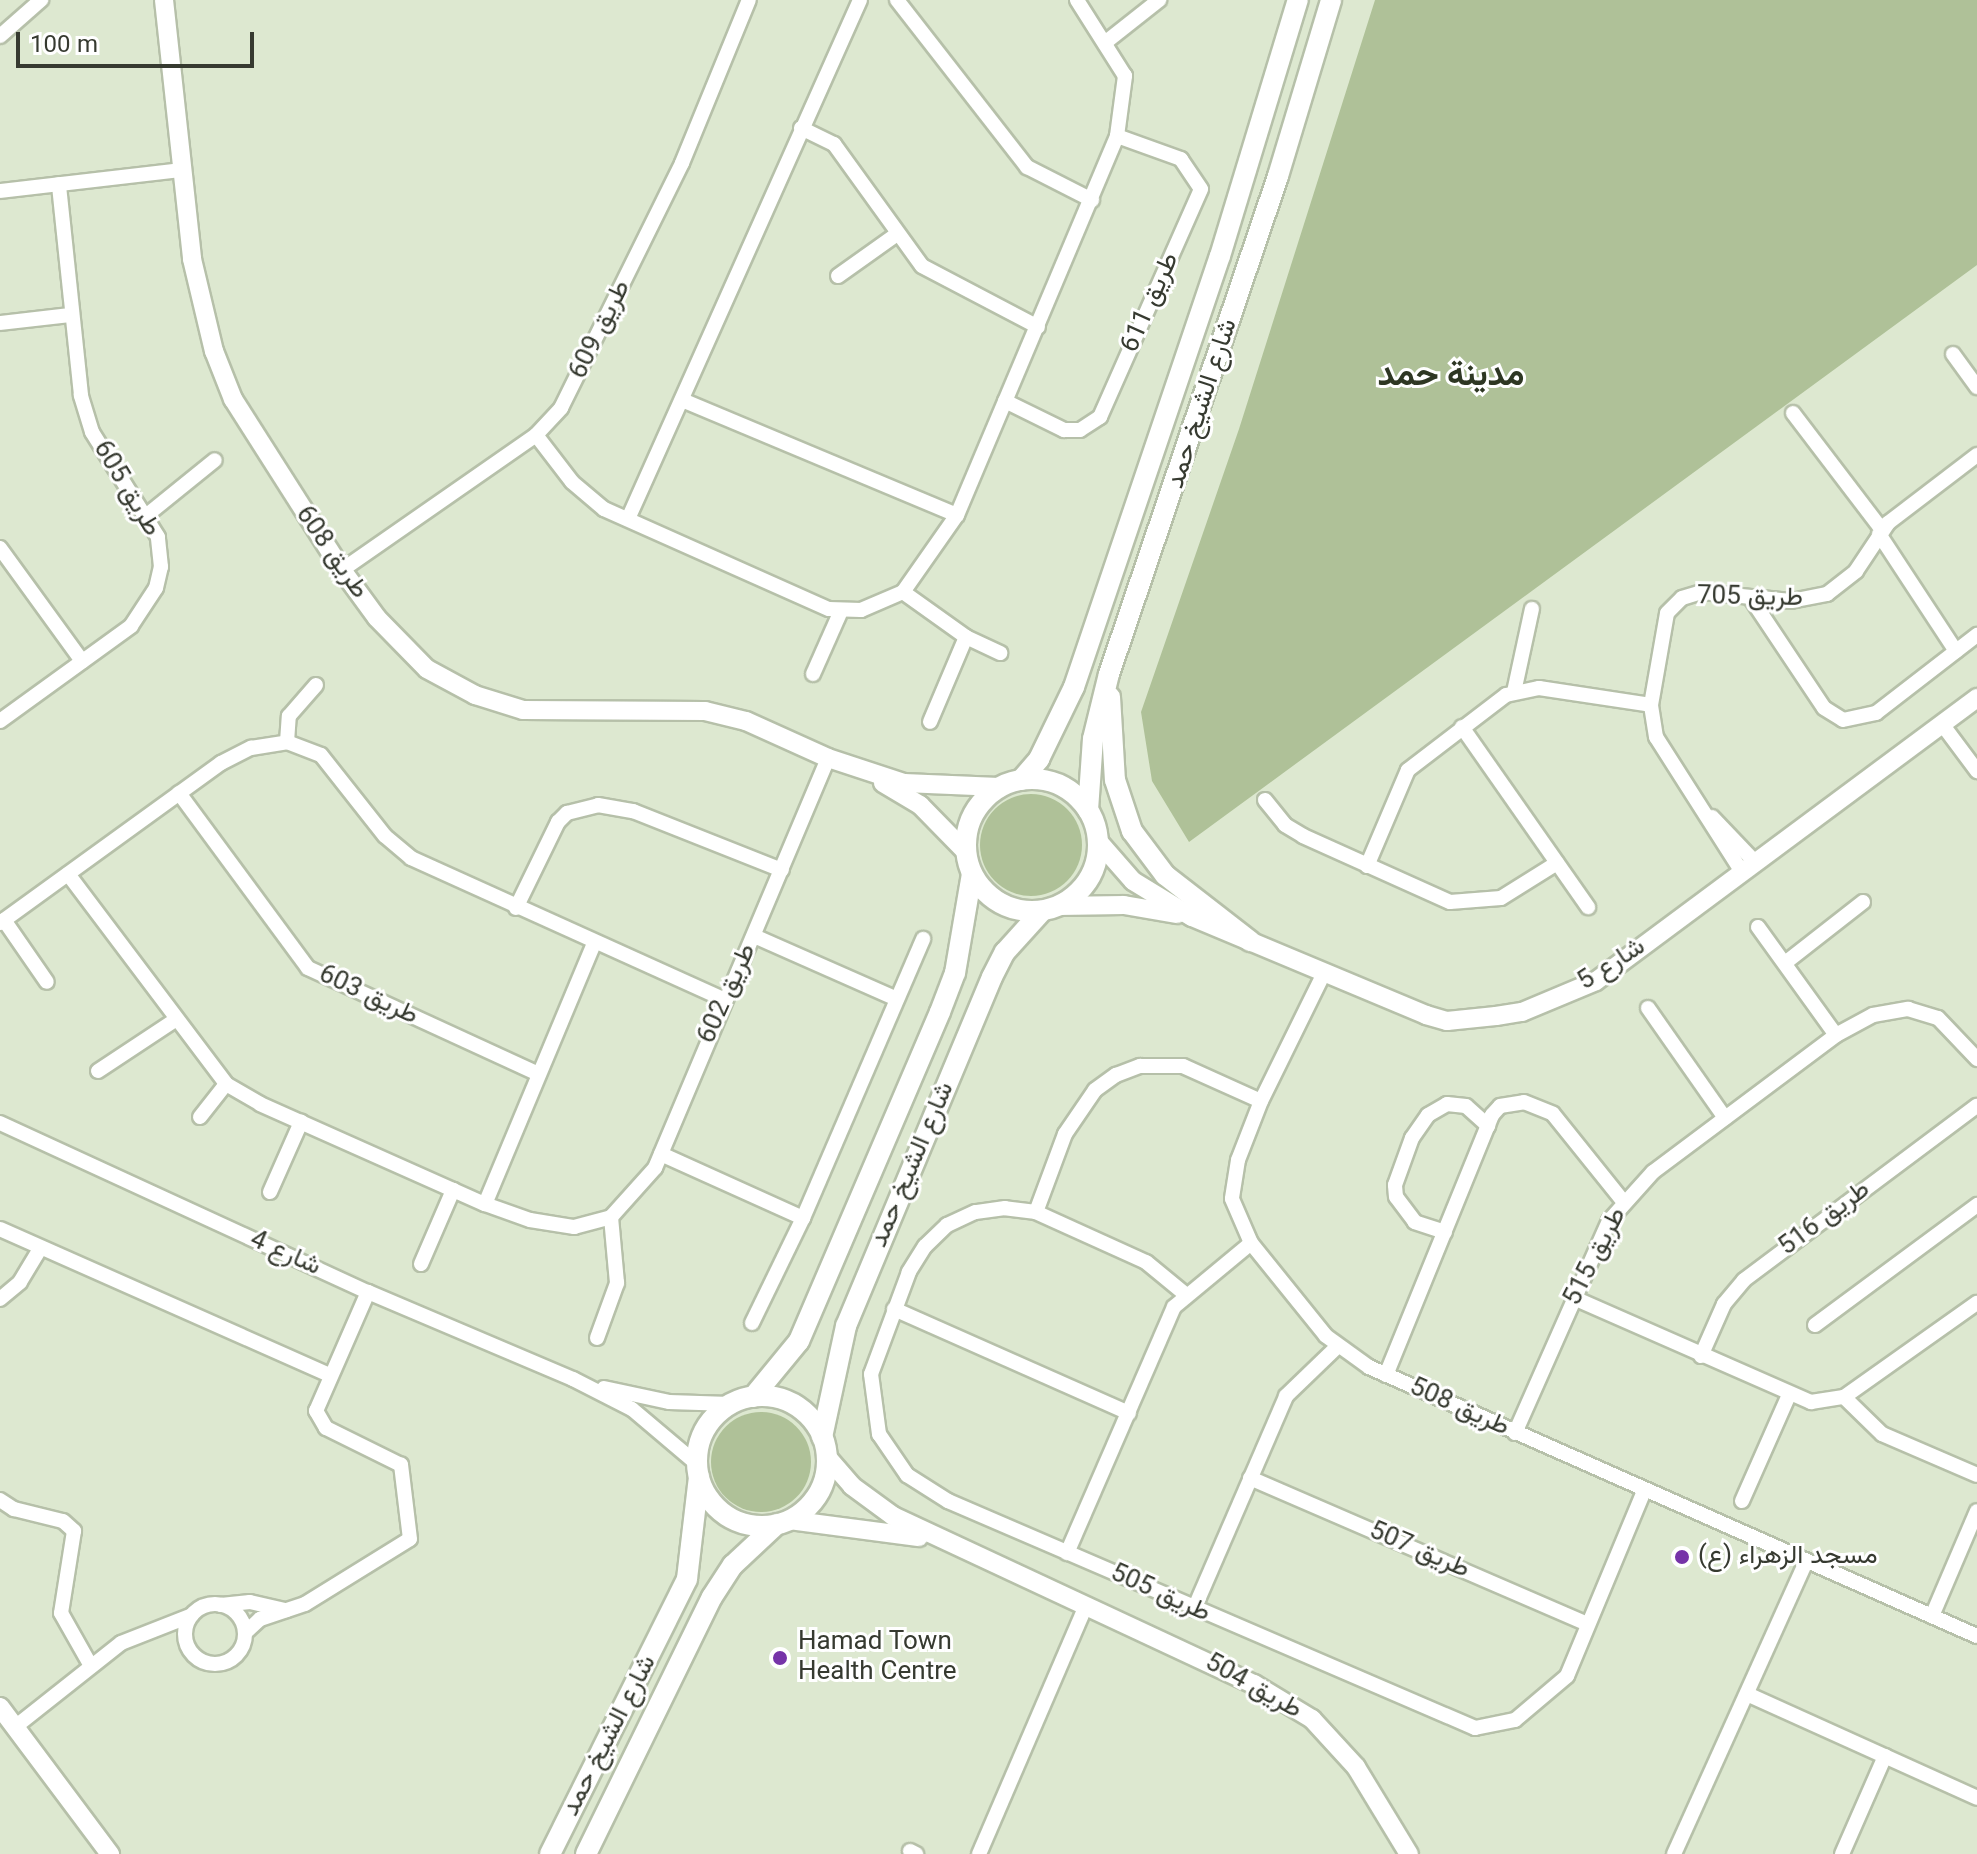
<!DOCTYPE html>
<meta charset="utf-8">
<style>
body{margin:0}
#map{position:relative;width:1977px;height:1854px;overflow:hidden;background:#dde8d0;font-family:Georgia,Vazirmatn,serif}
div>[style]{position:absolute}
[style*='--x']{left:calc(var(--x)*1px);top:calc(var(--y)*1px);width:calc(var(--w)*1px);rotate:calc(var(--a)*1deg)}
.green>*{inset:0;background:#afc198}
.round{border-radius:50%}
.roads{filter:drop-shadow(2px 0 #b6c0a9) drop-shadow(-2px 0 #b6c0a9) drop-shadow(0 2px #b6c0a9) drop-shadow(0 -2px #b6c0a9)}
.minor>*{height:14px;margin:-7px;padding:0 7px;transform-origin:7px;border-radius:7px;background:#fff}
.minor>.ring{margin:-7px;padding:0;box-sizing:content-box;background:none;border:14px solid #fff;border-radius:50%}
.tertiary>*{height:18px;margin:-9px;padding:0 9px;transform-origin:9px;border-radius:9px;background:#fff}
.secondary>*{height:20px;margin:-10px;padding:0 10px;transform-origin:10px;border-radius:10px;background:#fff}
.secondary>.ring{margin:-10px;padding:0;box-sizing:content-box;background:none;border:20px solid #fff;border-radius:50%}
.dots>*{width:22px;height:22px;translate:-50% -50%;box-sizing:border-box;border:4px solid #fff;border-radius:50%}
span{translate:-50% -50%;white-space:nowrap;text-align:center;line-height:1.15;-webkit-text-stroke:6px #fff;paint-order:stroke}
.street-label{font-size:26px;color:#363a30}
.poi-label{font-size:26px;color:#363a30}
.left{translate:0 -50%;text-align:left}
.district-label{font-size:34px;color:#2e3723;font-weight:700}
.scale{position:absolute;left:16px;top:32px;width:238px;height:36px;box-sizing:border-box;border:4px solid #363a30;border-top:0;padding-left:10px;font-size:24px;line-height:28px;white-space:nowrap;color:#363a30;-webkit-text-stroke:6px #fff;paint-order:stroke}
</style>
<div id="map">
<div class="green">
<i style="clip-path:polygon(1375px 0,1977px 0,1977px 265px,1189px 842px,1152px 781px,1141px 712px,1239px 429px)"></i>
<i class="round" style="left:980px;top:794px;width:102px;height:102px"></i>
<i class="round" style="left:711px;top:1412px;width:100px;height:100px"></i>
</div>
<div class="roads">
<div class="minor">
<i style="--x:897;--y:0;--w:212;--a:52.1"></i>
<i style="--x:1027;--y:167;--w:73;--a:26.9"></i>
<i style="--x:0;--y:36;--w:55;--a:-41.3"></i>
<i style="--x:1106;--y:42;--w:68;--a:-38.4"></i>
<i style="--x:801;--y:128;--w:37;--a:26"></i>
<i style="--x:834;--y:144;--w:150;--a:54.2"></i>
<i style="--x:922;--y:266;--w:131;--a:27.7"></i>
<i style="--x:0;--y:191;--w:183;--a:-6.6"></i>
<i style="--x:838;--y:276;--w:72;--a:-35.4"></i>
<i style="--x:0;--y:323;--w:70;--a:-6.5"></i>
<i style="--x:1953;--y:354;--w:41;--a:54"></i>
<i style="--x:682;--y:400;--w:298;--a:22.7"></i>
<i style="--x:1005;--y:401;--w:66;--a:26.2"></i>
<i style="--x:1064;--y:430;--w:16;--a:0"></i>
<i style="--x:1080;--y:430;--w:24;--a:-33"></i>
<i style="--x:1100;--y:417;--w:249;--a:-66.1"></i>
<i style="--x:1201;--y:189;--w:36;--a:-124"></i>
<i style="--x:1181;--y:159;--w:68;--a:-160.2"></i>
<i style="--x:1793;--y:413;--w:147;--a:52.7"></i>
<i style="--x:536;--y:435;--w:59;--a:52.5"></i>
<i style="--x:572;--y:482;--w:42;--a:40.2"></i>
<i style="--x:604;--y:509;--w:246;--a:24"></i>
<i style="--x:829;--y:609;--w:32;--a:2"></i>
<i style="--x:861;--y:610;--w:46;--a:-23.2"></i>
<i style="--x:903;--y:592;--w:94;--a:-55"></i>
<i style="--x:957;--y:515;--w:411;--a:-67.1"></i>
<i style="--x:1117;--y:136;--w:61;--a:-82.4"></i>
<i style="--x:1125;--y:76;--w:90;--a:-122.3"></i>
<i style="--x:147;--y:515;--w:87;--a:-39"></i>
<i style="--x:628;--y:519;--w:568;--a:-65.91"></i>
<i style="--x:1879;--y:534;--w:140;--a:56.7"></i>
<i style="--x:0;--y:548;--w:140;--a:54"></i>
<i style="--x:342;--y:570;--w:236;--a:-34.8"></i>
<i style="--x:536;--y:435;--w:37;--a:-47"></i>
<i style="--x:561;--y:408;--w:273;--a:-63.7"></i>
<i style="--x:682;--y:163;--w:176;--a:-67.7"></i>
<i style="--x:903;--y:592;--w:77;--a:35.5"></i>
<i style="--x:966;--y:637;--w:92;--a:113"></i>
<i style="--x:1750;--y:597;--w:133;--a:56.3"></i>
<i style="--x:1824;--y:708;--w:22;--a:32"></i>
<i style="--x:1843;--y:720;--w:34;--a:-12"></i>
<i style="--x:1876;--y:713;--w:128;--a:-37.7"></i>
<i style="--x:966;--y:637;--w:38;--a:25"></i>
<i style="--x:813;--y:674;--w:67;--a:-66.1"></i>
<i style="--x:1514;--y:692;--w:85;--a:-77.8"></i>
<i style="--x:0;--y:721;--w:162;--a:-35.9"></i>
<i style="--x:131;--y:626;--w:45;--a:-56.7"></i>
<i style="--x:156;--y:588;--w:22;--a:-77"></i>
<i style="--x:161;--y:567;--w:30;--a:-96"></i>
<i style="--x:158;--y:537;--w:124;--a:-122.2"></i>
<i style="--x:92;--y:432;--w:39;--a:-107"></i>
<i style="--x:81;--y:395;--w:212;--a:-96"></i>
<i style="--x:1942;--y:724;--w:59;--a:53.3"></i>
<i style="--x:1462;--y:727;--w:220;--a:55"></i>
<i style="--x:287;--y:742;--w:26;--a:-86"></i>
<i style="--x:289;--y:716;--w:41;--a:-48.9"></i>
<i style="--x:179;--y:793;--w:217;--a:53.6"></i>
<i style="--x:308;--y:968;--w:253;--a:24.7"></i>
<i style="--x:1265;--y:800;--w:32;--a:51"></i>
<i style="--x:1285;--y:825;--w:21;--a:31"></i>
<i style="--x:1303;--y:836;--w:161;--a:24.2"></i>
<i style="--x:1450;--y:902;--w:51;--a:-4.5"></i>
<i style="--x:1501;--y:898;--w:66;--a:-32"></i>
<i style="--x:1712;--y:817;--w:64;--a:46.3"></i>
<i style="--x:1367;--y:866;--w:104;--a:-66.9"></i>
<i style="--x:1408;--y:770;--w:123;--a:-37.4"></i>
<i style="--x:1506;--y:695;--w:34;--a:-12"></i>
<i style="--x:1539;--y:688;--w:113;--a:8.6"></i>
<i style="--x:1742;--y:872;--w:160;--a:-122.5"></i>
<i style="--x:1656;--y:737;--w:32;--a:-99"></i>
<i style="--x:1651;--y:705;--w:93;--a:-80.1"></i>
<i style="--x:1667;--y:613;--w:21;--a:-45"></i>
<i style="--x:1682;--y:598;--w:21;--a:-17"></i>
<i style="--x:1702;--y:592;--w:89;--a:5.8"></i>
<i style="--x:1791;--y:601;--w:37;--a:-11"></i>
<i style="--x:1827;--y:594;--w:37;--a:-38"></i>
<i style="--x:1856;--y:571;--w:58;--a:-56.3"></i>
<i style="--x:1888;--y:523;--w:112;--a:-37.4"></i>
<i style="--x:68;--y:874;--w:263;--a:53"></i>
<i style="--x:226;--y:1084;--w:39;--a:30"></i>
<i style="--x:260;--y:1104;--w:246;--a:24"></i>
<i style="--x:485;--y:1204;--w:48;--a:19.6"></i>
<i style="--x:530;--y:1220;--w:45;--a:9"></i>
<i style="--x:574;--y:1227;--w:38;--a:-15"></i>
<i style="--x:611;--y:1217;--w:66;--a:-48.1"></i>
<i style="--x:655;--y:1168;--w:445;--a:-67.1"></i>
<i style="--x:516;--y:908;--w:96;--a:-64"></i>
<i style="--x:558;--y:822;--w:13;--a:-45"></i>
<i style="--x:567;--y:813;--w:32;--a:-14"></i>
<i style="--x:598;--y:805;--w:36;--a:10"></i>
<i style="--x:633;--y:811;--w:160;--a:21.6"></i>
<i style="--x:4;--y:920;--w:75;--a:55.3"></i>
<i style="--x:0;--y:923;--w:273;--a:-35.9"></i>
<i style="--x:221;--y:763;--w:34;--a:-27"></i>
<i style="--x:251;--y:748;--w:36;--a:-9"></i>
<i style="--x:287;--y:742;--w:36;--a:21"></i>
<i style="--x:321;--y:755;--w:103;--a:51.7"></i>
<i style="--x:385;--y:836;--w:34;--a:40"></i>
<i style="--x:411;--y:858;--w:343;--a:24.3"></i>
<i style="--x:1758;--y:927;--w:133;--a:54.2"></i>
<i style="--x:754;--y:936;--w:156;--a:23.8"></i>
<i style="--x:1785;--y:963;--w:99;--a:-38"></i>
<i style="--x:1324;--y:973;--w:143;--a:116.2"></i>
<i style="--x:1261;--y:1101;--w:63;--a:111.3"></i>
<i style="--x:1238;--y:1160;--w:39;--a:99"></i>
<i style="--x:1232;--y:1199;--w:48;--a:66.6"></i>
<i style="--x:1251;--y:1243;--w:119;--a:51.1"></i>
<i style="--x:1326;--y:1336;--w:53;--a:35.8"></i>
<i style="--x:1369;--y:1367;--w:665;--a:23.87"></i>
<i style="--x:1648;--y:1008;--w:134;--a:55"></i>
<i style="--x:98;--y:1071;--w:92;--a:-33.5"></i>
<i style="--x:200;--y:1117;--w:42;--a:-51.8"></i>
<i style="--x:0;--y:1123;--w:405;--a:24.7"></i>
<i style="--x:368;--y:1292;--w:223;--a:23"></i>
<i style="--x:573;--y:1379;--w:66;--a:27"></i>
<i style="--x:632;--y:1409;--w:85;--a:40.2"></i>
<i style="--x:661;--y:1154;--w:156;--a:24.3"></i>
<i style="--x:270;--y:1192;--w:77;--a:-66.1"></i>
<i style="--x:485;--y:1204;--w:283;--a:-67.3"></i>
<i style="--x:1036;--y:1212;--w:83;--a:-69.6"></i>
<i style="--x:1065;--y:1134;--w:53;--a:-55.7"></i>
<i style="--x:1095;--y:1090;--w:26;--a:-36"></i>
<i style="--x:1116;--y:1075;--w:26;--a:-21"></i>
<i style="--x:1140;--y:1066;--w:43;--a:0"></i>
<i style="--x:1183;--y:1066;--w:85;--a:24.2"></i>
<i style="--x:0;--y:1229;--w:360;--a:23.9"></i>
<i style="--x:1445;--y:1232;--w:32;--a:-162"></i>
<i style="--x:1415;--y:1222;--w:31;--a:-127"></i>
<i style="--x:1396;--y:1197;--w:12;--a:-95"></i>
<i style="--x:1395;--y:1185;--w:50;--a:-70.1"></i>
<i style="--x:1412;--y:1138;--w:28;--a:-55"></i>
<i style="--x:1428;--y:1115;--w:22;--a:-30"></i>
<i style="--x:1447;--y:1104;--w:19;--a:6"></i>
<i style="--x:1466;--y:1106;--w:30;--a:42"></i>
<i style="--x:421;--y:1264;--w:81;--a:-66.6"></i>
<i style="--x:1185;--y:1294;--w:50;--a:-140.6"></i>
<i style="--x:1146;--y:1262;--w:121;--a:-155.6"></i>
<i style="--x:1036;--y:1212;--w:31;--a:-173"></i>
<i style="--x:1005;--y:1208;--w:30;--a:172"></i>
<i style="--x:975;--y:1212;--w:31;--a:155"></i>
<i style="--x:947;--y:1225;--w:30;--a:136"></i>
<i style="--x:925;--y:1246;--w:31;--a:122"></i>
<i style="--x:909;--y:1272;--w:109;--a:110.4"></i>
<i style="--x:871;--y:1374;--w:61;--a:82.4"></i>
<i style="--x:879;--y:1434;--w:50;--a:55.7"></i>
<i style="--x:907;--y:1475;--w:49;--a:32.4"></i>
<i style="--x:948;--y:1501;--w:574;--a:23.3"></i>
<i style="--x:1475;--y:1728;--w:41;--a:-11.3"></i>
<i style="--x:1515;--y:1720;--w:68;--a:-40.2"></i>
<i style="--x:1567;--y:1676;--w:200;--a:-67.4"></i>
<i style="--x:1574;--y:1298;--w:259;--a:23.7"></i>
<i style="--x:1811;--y:1402;--w:33;--a:-9"></i>
<i style="--x:1844;--y:1397;--w:163;--a:-35.3"></i>
<i style="--x:0;--y:1299;--w:26;--a:-40"></i>
<i style="--x:20;--y:1282;--w:37;--a:-59"></i>
<i style="--x:894;--y:1309;--w:257;--a:23.9"></i>
<i style="--x:752;--y:1323;--w:117;--a:-64.1"></i>
<i style="--x:803;--y:1218;--w:304;--a:-66.7"></i>
<i style="--x:1815;--y:1325;--w:202;--a:-36.5"></i>
<i style="--x:597;--y:1338;--w:59;--a:-70"></i>
<i style="--x:617;--y:1283;--w:66;--a:-95.2"></i>
<i style="--x:1701;--y:1356;--w:57;--a:-66.1"></i>
<i style="--x:1724;--y:1304;--w:31;--a:-50"></i>
<i style="--x:1744;--y:1280;--w:291;--a:-36.8"></i>
<i style="--x:1386;--y:1375;--w:281;--a:-67.8"></i>
<i style="--x:1492;--y:1115;--w:12;--a:-48"></i>
<i style="--x:1500;--y:1106;--w:24;--a:-9"></i>
<i style="--x:1524;--y:1102;--w:31;--a:22"></i>
<i style="--x:1553;--y:1114;--w:112;--a:51.2"></i>
<i style="--x:604;--y:1388;--w:66;--a:12.2"></i>
<i style="--x:669;--y:1402;--w:61;--a:1.9"></i>
<i style="--x:1844;--y:1397;--w:53;--a:44.2"></i>
<i style="--x:1882;--y:1434;--w:103;--a:23.3"></i>
<i style="--x:1515;--y:1433;--w:232;--a:-66.1"></i>
<i style="--x:1609;--y:1221;--w:66;--a:-48.1"></i>
<i style="--x:1653;--y:1172;--w:229;--a:-36.8"></i>
<i style="--x:1836;--y:1035;--w:42;--a:-28.4"></i>
<i style="--x:1873;--y:1015;--w:36;--a:-10"></i>
<i style="--x:1908;--y:1009;--w:31;--a:17"></i>
<i style="--x:1938;--y:1018;--w:57;--a:46.4"></i>
<i style="--x:1250;--y:1478;--w:368;--a:23.4"></i>
<i style="--x:0;--y:1500;--w:17;--a:33"></i>
<i style="--x:14;--y:1509;--w:50;--a:13.8"></i>
<i style="--x:63;--y:1521;--w:15;--a:42"></i>
<i style="--x:74;--y:1531;--w:83;--a:99"></i>
<i style="--x:61;--y:1613;--w:61;--a:60.5"></i>
<i style="--x:1742;--y:1501;--w:116;--a:-66.1"></i>
<i style="--x:1067;--y:1553;--w:268;--a:-66.5"></i>
<i style="--x:1174;--y:1307;--w:100;--a:-39.7"></i>
<i class="ring" style="left:185px;top:1604px;width:46px;height:46px"></i>
<i style="--x:221;--y:1605;--w:29;--a:-6"></i>
<i style="--x:250;--y:1602;--w:37;--a:13"></i>
<i style="--x:1194;--y:1609;--w:232;--a:-66.6"></i>
<i style="--x:1286;--y:1396;--w:71;--a:-43.9"></i>
<i style="--x:1932;--y:1616;--w:114;--a:-66.8"></i>
<i style="--x:245;--y:1633;--w:21;--a:-43"></i>
<i style="--x:260;--y:1619;--w:47;--a:-18.4"></i>
<i style="--x:305;--y:1604;--w:123;--a:-31.8"></i>
<i style="--x:410;--y:1539;--w:75;--a:-96.9"></i>
<i style="--x:401;--y:1465;--w:84;--a:-153.7"></i>
<i style="--x:326;--y:1428;--w:20;--a:-120"></i>
<i style="--x:316;--y:1411;--w:130;--a:-66.4"></i>
<i style="--x:1747;--y:1694;--w:252;--a:24.3"></i>
<i style="--x:15;--y:1727;--w:135;--a:-38.4"></i>
<i style="--x:121;--y:1643;--w:76;--a:-21.5"></i>
<i style="--x:910;--y:1851;--w:7;--a:27"></i>
<i style="--x:979;--y:1854;--w:270;--a:-66.7"></i>
<i style="--x:1674;--y:1854;--w:321;--a:-65.7"></i>
<i style="--x:1842;--y:1854;--w:107;--a:-66.3"></i>
</div>
<div class="tertiary">
<i style="--x:164;--y:0;--w:261;--a:83.8"></i>
<i style="--x:192;--y:259;--w:95;--a:76.6"></i>
<i style="--x:214;--y:351;--w:52;--a:68.4"></i>
<i style="--x:233;--y:399;--w:203;--a:57.5"></i>
<i style="--x:342;--y:570;--w:59;--a:53.9"></i>
<i style="--x:377;--y:618;--w:71;--a:45.6"></i>
<i style="--x:427;--y:669;--w:55;--a:28.4"></i>
<i style="--x:475;--y:695;--w:50;--a:17.4"></i>
<i style="--x:523;--y:710;--w:182;--a:0.3"></i>
<i style="--x:705;--y:711;--w:42;--a:13.7"></i>
<i style="--x:746;--y:721;--w:90;--a:24.3"></i>
<i style="--x:828;--y:758;--w:80;--a:18.2"></i>
<i style="--x:904;--y:783;--w:95;--a:2.4"></i>
<i style="--x:883;--y:783;--w:43;--a:30.7"></i>
<i style="--x:920;--y:805;--w:64;--a:45.6"></i>
<i style="--x:1098;--y:841;--w:53;--a:48.8"></i>
<i style="--x:1133;--y:881;--w:69;--a:31.4"></i>
<i style="--x:1192;--y:917;--w:254;--a:22.7"></i>
<i style="--x:1426;--y:1015;--w:22;--a:16"></i>
<i style="--x:1447;--y:1021;--w:49;--a:-5.8"></i>
<i style="--x:1496;--y:1016;--w:26;--a:-9"></i>
<i style="--x:1522;--y:1012;--w:80;--a:-22.7"></i>
<i style="--x:1596;--y:981;--w:475;--a:-36.6"></i>
<i style="--x:1058;--y:906;--w:66;--a:-0.9"></i>
<i style="--x:1124;--y:905;--w:54;--a:9.6"></i>
<i style="--x:827;--y:1457;--w:38;--a:49"></i>
<i style="--x:852;--y:1486;--w:51;--a:36.2"></i>
<i style="--x:893;--y:1516;--w:398;--a:25"></i>
<i style="--x:1254;--y:1684;--w:68;--a:31.1"></i>
<i style="--x:1312;--y:1719;--w:65;--a:47.5"></i>
<i style="--x:1356;--y:1767;--w:102;--a:58.7"></i>
<i style="--x:789;--y:1520;--w:131;--a:7.5"></i>
<i style="--x:0;--y:1707;--w:184;--a:53.2"></i>
</div>
<div class="secondary">
<i style="--x:1110;--y:697;--w:83;--a:86.6"></i>
<i style="--x:1115;--y:780;--w:54;--a:71.6"></i>
<i style="--x:1132;--y:831;--w:55;--a:53.1"></i>
<i style="--x:1165;--y:875;--w:108;--a:37.8"></i>
<i class="ring" style="left:966px;top:779px;width:112px;height:112px"></i>
<i style="--x:1021;--y:780;--w:28;--a:-49"></i>
<i style="--x:1039;--y:759;--w:80;--a:-64.1"></i>
<i style="--x:1074;--y:687;--w:455;--a:-71.3"></i>
<i style="--x:1220;--y:256;--w:268;--a:-73.1"></i>
<i style="--x:1088;--y:810;--w:71;--a:-86"></i>
<i style="--x:1093;--y:739;--w:67;--a:-76.2"></i>
<i style="--x:1109;--y:674;--w:526;--a:-71.25"></i>
<i style="--x:1278;--y:176;--w:184;--a:-73.2"></i>
<i class="ring" style="left:697px;top:1396px;width:110px;height:110px"></i>
<i style="--x:753;--y:1397;--w:72;--a:-50.6"></i>
<i style="--x:799;--y:1341;--w:358;--a:-66.8"></i>
<i style="--x:940;--y:1012;--w:42;--a:-69"></i>
<i style="--x:955;--y:973;--w:100;--a:-80.3"></i>
<i style="--x:822;--y:1437;--w:114;--a:-77.8"></i>
<i style="--x:846;--y:1326;--w:378;--a:-67.3"></i>
<i style="--x:992;--y:977;--w:28;--a:-63"></i>
<i style="--x:1005;--y:952;--w:55;--a:-47.9"></i>
<i style="--x:550;--y:1854;--w:307;--a:-63.5"></i>
<i style="--x:687;--y:1579;--w:103;--a:-83.3"></i>
<i style="--x:586;--y:1854;--w:286;--a:-63.9"></i>
<i style="--x:712;--y:1597;--w:38;--a:-57"></i>
<i style="--x:733;--y:1565;--w:60;--a:-43"></i>
</div>
</div>
<div class="dots">
<i style="left:1682px;top:1557px;background:#7633a8"></i>
<i style="left:780px;top:1658px;background:#7633a8"></i>
</div>
<div class="street-label">
<span style="left:1151px;top:303px;rotate:-66deg">طريق 611</span>
<span style="left:601px;top:330px;rotate:-64deg">طريق 609</span>
<span style="left:1203px;top:404px;rotate:-72deg">شارع الشيخ حمد</span>
<span style="left:126px;top:489px;rotate:59deg">طريق 605</span>
<span style="left:331px;top:553px;rotate:55deg">طريق 608</span>
<span style="left:1750px;top:598px;rotate:1deg">طريق 705</span>
<span style="left:1612px;top:965px;rotate:-33deg">شارع 5</span>
<span style="left:728px;top:994px;rotate:-66deg">طريق 602</span>
<span style="left:368px;top:996px;rotate:25deg">طريق 603</span>
<span style="left:913px;top:1165px;rotate:-67deg">شارع الشيخ حمد</span>
<span style="left:1825px;top:1219px;rotate:-37deg">طريق 516</span>
<span style="left:285px;top:1254px;rotate:24deg">شارع 4</span>
<span style="left:1596px;top:1257px;rotate:-63deg">طريق 515</span>
<span style="left:1459px;top:1408px;rotate:24deg">طريق 508</span>
<span style="left:1419px;top:1551px;rotate:23deg">طريق 507</span>
<span style="left:1160px;top:1594px;rotate:24deg">طريق 505</span>
<span style="left:1253px;top:1687px;rotate:29deg">طريق 504</span>
<span style="left:610px;top:1736px;rotate:-63deg">شارع الشيخ حمد</span>
</div>
<div class="poi-label">
<span class="left" style="left:1698px;top:1557px">مسجد الزهراء (ع)</span>
<span class="left" style="left:798px;top:1658px">Hamad Town<br>Health Centre</span>
</div>
<div class="district-label">
<span style="left:1451px;top:377px">مدينة حمد</span>
</div>
<div class="scale">100 m</div>
</div>
